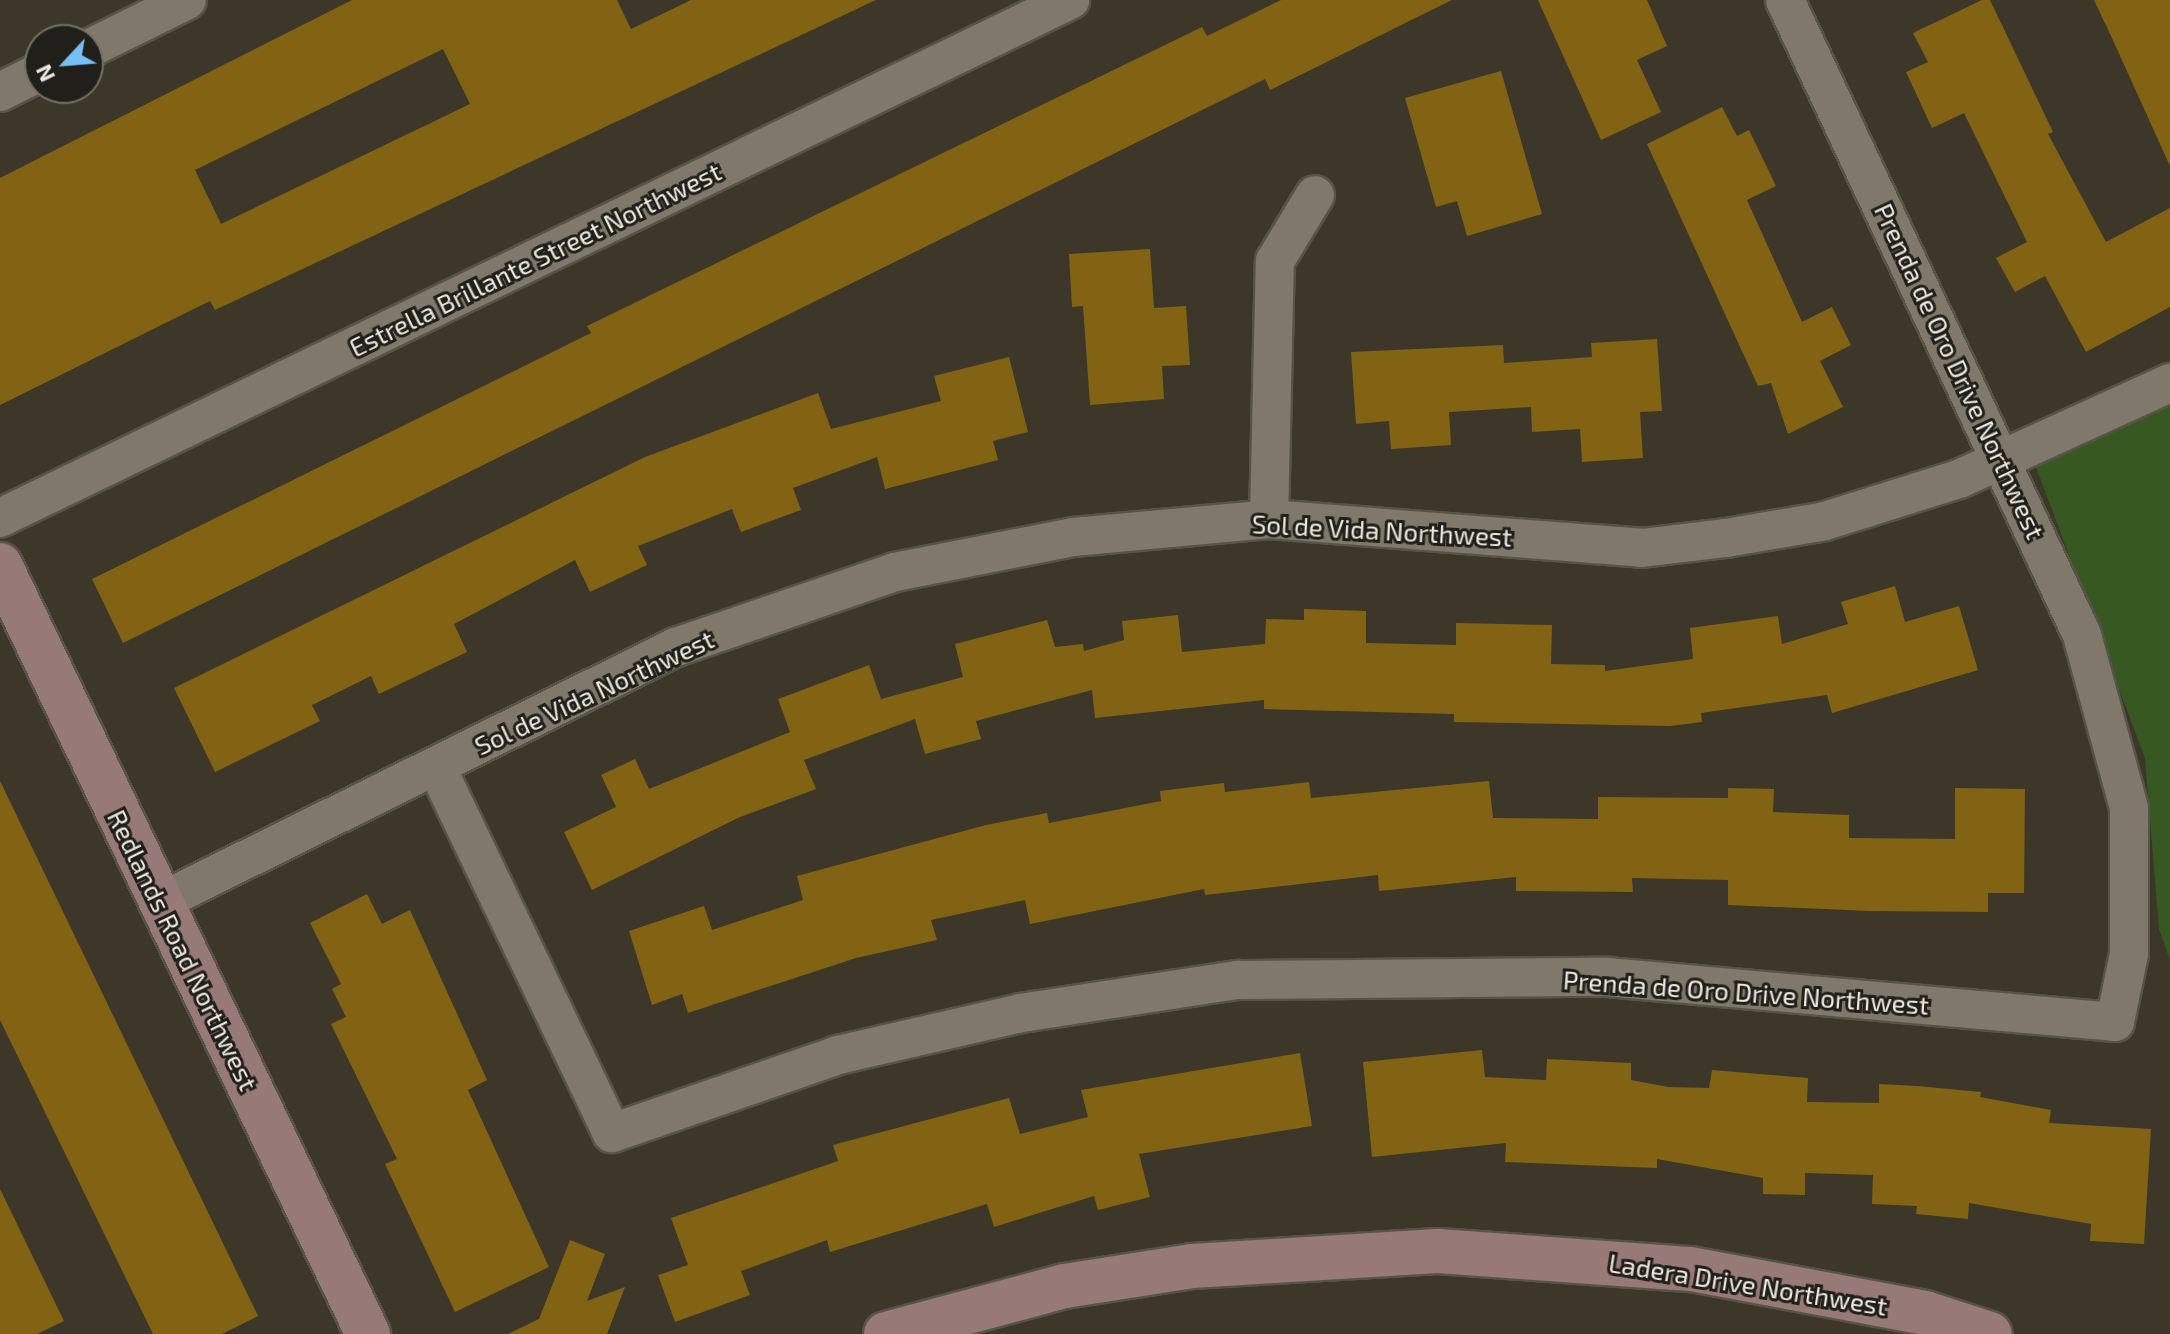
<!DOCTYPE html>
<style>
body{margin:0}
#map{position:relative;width:2170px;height:1334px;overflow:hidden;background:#3d372a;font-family:"Exo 2",sans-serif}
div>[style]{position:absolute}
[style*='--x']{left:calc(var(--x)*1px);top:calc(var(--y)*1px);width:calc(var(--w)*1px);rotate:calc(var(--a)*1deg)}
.green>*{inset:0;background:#375921}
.building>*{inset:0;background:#816313}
.roads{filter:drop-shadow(2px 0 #585348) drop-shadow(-2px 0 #585348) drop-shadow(0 2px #585348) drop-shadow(0 -2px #585348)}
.street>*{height:38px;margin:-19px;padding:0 19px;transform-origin:19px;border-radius:19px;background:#80796b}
.secondary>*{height:44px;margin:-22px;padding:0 22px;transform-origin:22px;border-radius:22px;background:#977977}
span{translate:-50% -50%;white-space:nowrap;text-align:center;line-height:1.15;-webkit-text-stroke:6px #211f19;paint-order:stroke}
.street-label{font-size:26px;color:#ede9e1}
.north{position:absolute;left:24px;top:24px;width:80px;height:80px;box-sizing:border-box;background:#211f19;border:2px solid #737069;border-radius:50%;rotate:244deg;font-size:22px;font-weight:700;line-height:32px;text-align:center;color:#ede9e1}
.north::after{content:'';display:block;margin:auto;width:28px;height:36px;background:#76c0f7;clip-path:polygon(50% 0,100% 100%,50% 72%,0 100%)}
</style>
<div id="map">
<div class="green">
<i style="clip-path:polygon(2170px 397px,2170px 960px,2159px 929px,2145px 758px,2033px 459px)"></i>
</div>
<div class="building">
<i style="clip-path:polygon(evenodd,352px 0,617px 0,631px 29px,691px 0,876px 0,215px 310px,210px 301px,0 405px,0 178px,352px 0,443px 49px,470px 104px,221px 224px,195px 170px,443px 49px)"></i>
<i style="clip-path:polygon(1281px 0,1452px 0,1270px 90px,1265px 79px,123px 643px,92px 579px,591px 333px,587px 326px,1202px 27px,1207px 36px)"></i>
<i style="clip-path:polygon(1538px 0,1647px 0,1667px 46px,1637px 60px,1661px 112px,1601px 140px)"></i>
<i style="clip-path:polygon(1982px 0,1990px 0,2053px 132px,2048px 134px,2106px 242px,2170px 208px,2170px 307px,2086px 352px,2045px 276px,2015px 292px,1996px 258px,2027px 242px,1964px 113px,1932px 128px,1906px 72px,1928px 62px,1913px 33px)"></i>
<i style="clip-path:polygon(2094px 0,2170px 0,2170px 166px,2111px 36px)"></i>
<i style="clip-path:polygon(1501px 71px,1542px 214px,1467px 236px,1457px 201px,1436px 207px,1405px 98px)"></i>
<i style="clip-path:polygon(1722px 107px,1737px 136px,1749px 130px,1776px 186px,1747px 200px,1802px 322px,1832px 307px,1851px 345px,1820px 361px,1843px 407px,1788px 434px,1771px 383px,1758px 386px,1647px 144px)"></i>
<i style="clip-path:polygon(1150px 249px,1154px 308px,1186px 306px,1190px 365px,1162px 366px,1164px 399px,1090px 405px,1083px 306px,1072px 307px,1069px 254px)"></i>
<i style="clip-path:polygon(1657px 339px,1662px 411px,1640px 412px,1643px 458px,1582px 462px,1580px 429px,1532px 432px,1531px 407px,1449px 412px,1451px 445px,1391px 449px,1389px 421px,1356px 424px,1351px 352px,1503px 345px,1504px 363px,1592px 357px,1591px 343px)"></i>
<i style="clip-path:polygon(1009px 357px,1028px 432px,993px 441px,998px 460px,885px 489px,877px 457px,793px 488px,801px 510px,741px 532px,732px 509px,638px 546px,647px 565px,590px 592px,575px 560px,454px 624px,467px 652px,379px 694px,371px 676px,312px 705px,320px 721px,215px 772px,174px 688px,645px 457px,818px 393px,831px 429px,941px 401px,934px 376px)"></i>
<i style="clip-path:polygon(1895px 586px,1905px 622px,1959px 606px,1978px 670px,1832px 713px,1827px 695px,1701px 713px,1702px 722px,1670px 726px,1454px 722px,1454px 714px,1264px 709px,1264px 700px,1095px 718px,1092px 690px,976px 721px,981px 739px,925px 754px,915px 719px,804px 760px,816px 789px,740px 817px,592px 890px,564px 832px,616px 807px,601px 775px,635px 759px,649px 789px,790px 732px,778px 699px,869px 665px,881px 699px,963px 677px,955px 644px,1047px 620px,1055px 647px,1083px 644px,1084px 651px,1124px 640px,1122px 621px,1178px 615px,1182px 652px,1265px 644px,1266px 619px,1304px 620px,1304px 609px,1366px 611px,1366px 643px,1456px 645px,1456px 623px,1552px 625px,1551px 664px,1605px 665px,1605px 671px,1693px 659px,1690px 628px,1778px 616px,1782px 644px,1848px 624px,1841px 602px)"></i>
<i style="clip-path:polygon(0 781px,258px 1316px,222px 1334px,153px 1334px,0 1020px)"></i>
<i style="clip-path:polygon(1489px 781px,1493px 818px,1598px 819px,1598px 797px,1728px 798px,1728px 788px,1774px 789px,1773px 812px,1849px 815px,1849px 838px,1955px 839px,1955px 788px,2025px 789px,2024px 893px,1988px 893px,1988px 912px,1870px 911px,1728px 905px,1728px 880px,1632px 878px,1633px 892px,1516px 891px,1516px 877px,1379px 891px,1378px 875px,1205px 895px,1204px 889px,1030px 924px,1025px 900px,931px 920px,937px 940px,856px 958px,688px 1013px,682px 994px,652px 1005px,629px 931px,704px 906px,712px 930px,803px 900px,797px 876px,986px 825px,1047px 813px,1049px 823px,1161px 801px,1160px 791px,1224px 783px,1225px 792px,1309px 782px,1311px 798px)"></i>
<i style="clip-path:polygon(367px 894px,382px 924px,410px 910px,487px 1080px,468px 1090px,549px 1267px,455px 1312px,385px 1164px,397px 1159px,331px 1024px,346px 1017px,332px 989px,341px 984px,310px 923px)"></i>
<i style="clip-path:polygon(1482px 1050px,1485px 1077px,1546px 1080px,1547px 1059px,1631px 1063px,1631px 1080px,1668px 1087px,1709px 1088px,1712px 1070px,1808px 1078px,1807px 1102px,1879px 1103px,1879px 1084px,1917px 1086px,1981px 1092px,1980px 1097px,2051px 1110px,2049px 1123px,2151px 1129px,2144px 1244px,2090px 1241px,2091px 1224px,1969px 1203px,1968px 1219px,1916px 1214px,1917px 1206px,1872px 1204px,1873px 1175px,1805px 1173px,1805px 1195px,1763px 1194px,1763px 1178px,1657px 1159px,1657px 1168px,1505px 1162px,1506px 1143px,1372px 1157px,1363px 1062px)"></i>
<i style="clip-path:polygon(1300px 1053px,1312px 1126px,1139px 1154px,1150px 1197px,1098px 1210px,1094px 1196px,994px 1227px,987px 1204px,830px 1252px,827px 1240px,741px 1271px,750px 1295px,675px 1322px,658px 1275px,688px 1265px,671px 1218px,838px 1161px,833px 1145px,1009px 1098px,1020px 1134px,1088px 1117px,1081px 1090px)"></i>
<i style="clip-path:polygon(0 1189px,64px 1321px,37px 1334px,0 1334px)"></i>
<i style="clip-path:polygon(570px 1240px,605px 1254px,587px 1301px,625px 1287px,607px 1334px,508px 1334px,539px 1319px)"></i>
</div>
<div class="roads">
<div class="street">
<i style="--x:88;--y:49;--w:110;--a:-26.3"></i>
<i style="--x:0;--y:92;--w:45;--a:-26.6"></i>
<i style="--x:0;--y:518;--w:1189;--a:-25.83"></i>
<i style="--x:1269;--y:519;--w:258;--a:-88.7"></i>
<i style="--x:1275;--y:261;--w:77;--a:-58.8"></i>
<i style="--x:436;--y:766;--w:407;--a:64.4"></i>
<i style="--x:612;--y:1133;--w:239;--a:-19"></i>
<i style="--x:838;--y:1055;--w:188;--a:-12.9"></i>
<i style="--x:1021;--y:1013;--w:219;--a:-8.7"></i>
<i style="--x:1237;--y:980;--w:370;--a:-0.5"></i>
<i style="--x:1607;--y:977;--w:510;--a:5.06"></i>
<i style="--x:2115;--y:1022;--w:69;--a:-78.4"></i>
<i style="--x:2129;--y:954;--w:146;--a:-90"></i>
<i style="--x:2129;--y:808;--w:179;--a:-105.2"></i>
<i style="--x:2082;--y:635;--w:701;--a:-115.07"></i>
<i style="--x:160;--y:902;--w:576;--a:-26.3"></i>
<i style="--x:676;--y:647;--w:231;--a:-18.9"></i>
<i style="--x:895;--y:572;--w:181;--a:-11.1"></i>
<i style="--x:1073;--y:537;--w:197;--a:-5.2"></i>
<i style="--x:1269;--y:519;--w:374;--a:4.4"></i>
<i style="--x:1642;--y:548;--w:85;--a:-6.8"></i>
<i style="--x:1726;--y:538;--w:100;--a:-9.7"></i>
<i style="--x:1825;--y:521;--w:140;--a:-17.4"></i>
<i style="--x:1959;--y:479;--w:232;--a:-24.5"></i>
</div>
<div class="secondary">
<i style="--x:0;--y:565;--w:853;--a:64.43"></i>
<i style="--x:886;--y:1334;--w:185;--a:-15"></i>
<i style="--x:1065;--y:1286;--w:129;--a:-8.9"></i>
<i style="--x:1192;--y:1266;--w:246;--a:-3.5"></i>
<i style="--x:1438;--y:1251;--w:254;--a:4.1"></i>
<i style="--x:1691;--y:1269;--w:238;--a:10.6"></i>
<i style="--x:1925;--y:1313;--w:68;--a:17.9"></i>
</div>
</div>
<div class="street-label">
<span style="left:535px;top:259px;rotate:-26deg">Estrella Brillante Street Northwest</span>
<span style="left:1960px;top:371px;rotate:65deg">Prenda de Oro Drive Northwest</span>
<span style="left:1382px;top:530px;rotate:3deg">Sol de Vida Northwest</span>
<span style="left:594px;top:692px;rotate:-25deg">Sol de Vida Northwest</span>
<span style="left:183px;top:950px;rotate:64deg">Redlands Road Northwest</span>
<span style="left:1746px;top:992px;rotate:4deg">Prenda de Oro Drive Northwest</span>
<span style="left:1748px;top:1284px;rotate:9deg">Ladera Drive Northwest</span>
</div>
<div class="north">N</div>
</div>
